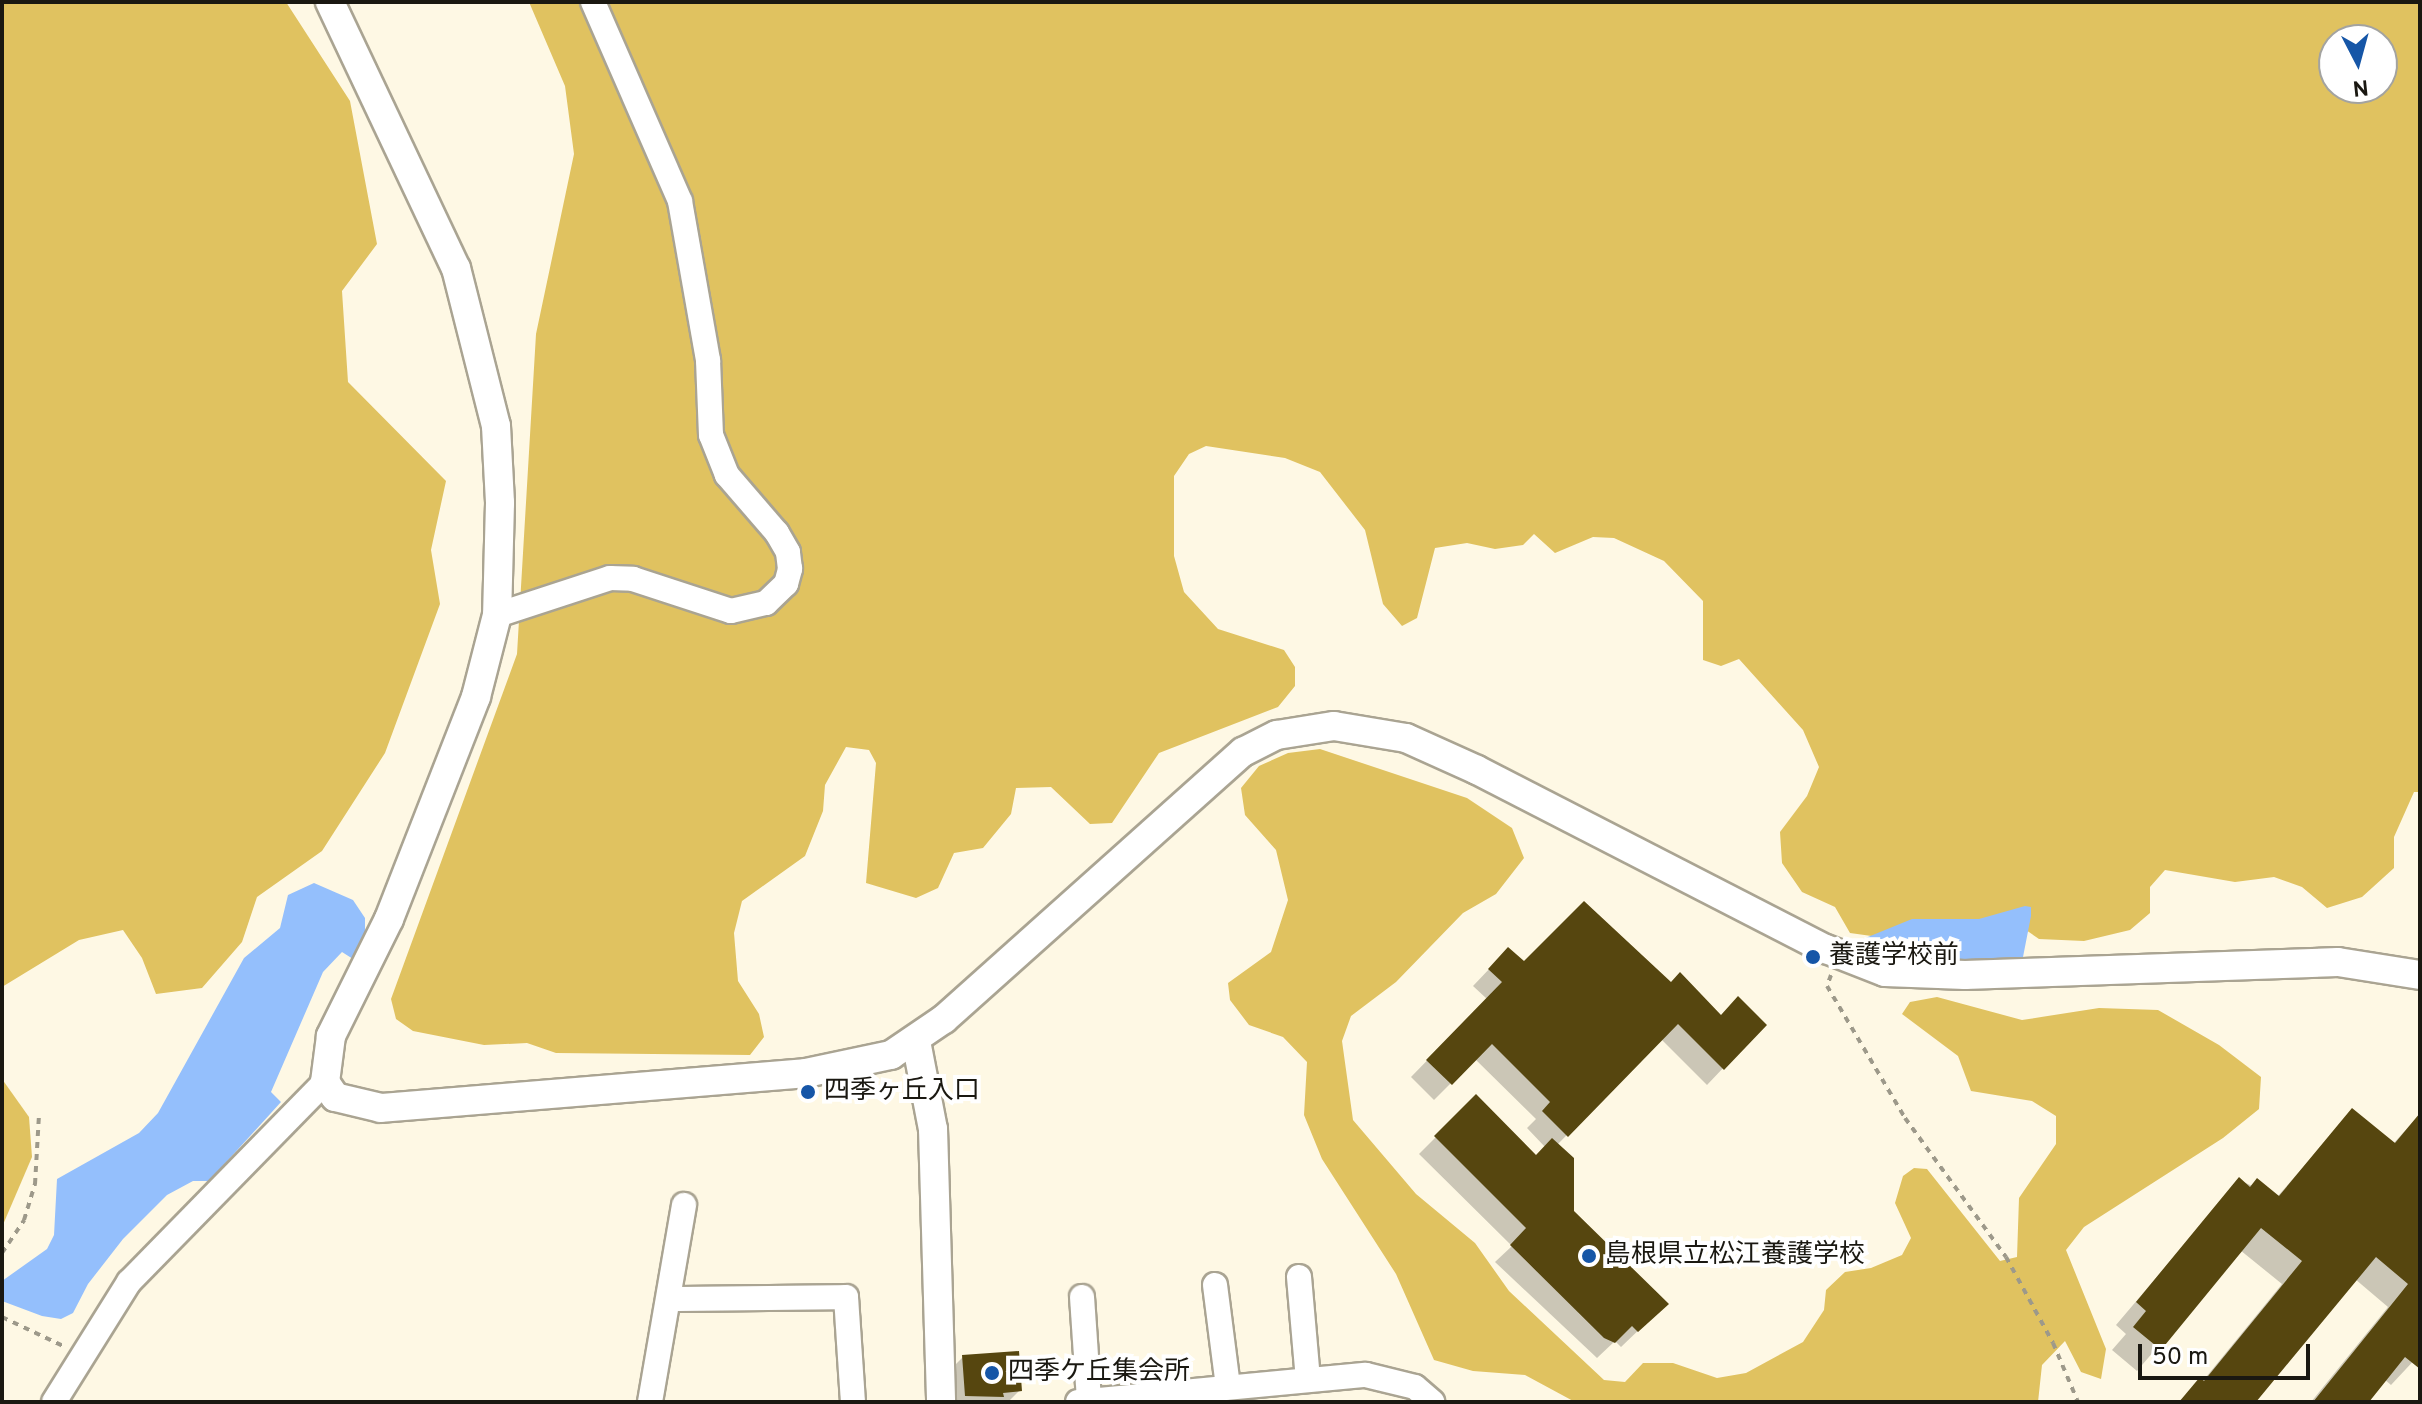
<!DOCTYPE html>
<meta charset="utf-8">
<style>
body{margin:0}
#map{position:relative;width:2422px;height:1404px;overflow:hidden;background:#fef8e4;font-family:Overpass,"Noto Sans JP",sans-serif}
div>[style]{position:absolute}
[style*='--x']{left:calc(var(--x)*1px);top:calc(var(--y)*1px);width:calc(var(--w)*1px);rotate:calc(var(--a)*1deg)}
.forest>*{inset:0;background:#e0c260}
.water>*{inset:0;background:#94bffc}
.shadow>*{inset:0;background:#0003}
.building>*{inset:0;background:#56460f}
.path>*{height:4px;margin-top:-2px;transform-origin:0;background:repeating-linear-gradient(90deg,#9d998a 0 6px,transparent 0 12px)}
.roads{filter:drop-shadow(2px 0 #aaa492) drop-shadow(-2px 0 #aaa492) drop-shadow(0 2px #aaa492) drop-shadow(0 -2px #aaa492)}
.minor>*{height:24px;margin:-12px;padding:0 12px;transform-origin:12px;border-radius:12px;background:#fff}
.tertiary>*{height:28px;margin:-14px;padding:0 14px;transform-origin:14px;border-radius:14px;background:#fff}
.dots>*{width:22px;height:22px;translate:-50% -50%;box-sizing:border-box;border:4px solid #fff;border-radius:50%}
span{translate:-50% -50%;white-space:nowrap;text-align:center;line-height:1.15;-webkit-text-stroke:8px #fff;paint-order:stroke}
.poi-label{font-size:26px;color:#1a1811}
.left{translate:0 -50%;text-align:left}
.frame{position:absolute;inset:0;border:4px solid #1a1811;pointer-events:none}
.north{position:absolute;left:2318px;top:24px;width:80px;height:80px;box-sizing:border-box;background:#fff;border:2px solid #a3a3a0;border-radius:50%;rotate:174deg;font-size:22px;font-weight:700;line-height:32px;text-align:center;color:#1a1811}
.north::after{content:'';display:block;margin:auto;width:28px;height:36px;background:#1656a7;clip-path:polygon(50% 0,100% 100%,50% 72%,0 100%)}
.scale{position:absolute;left:2138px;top:1344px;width:172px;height:36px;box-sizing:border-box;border:4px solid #1a1811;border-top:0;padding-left:10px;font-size:24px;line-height:28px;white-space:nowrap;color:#1a1811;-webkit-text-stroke:6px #fff;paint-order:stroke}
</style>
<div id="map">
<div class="forest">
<i style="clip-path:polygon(2px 2px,286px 2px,350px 101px,377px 244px,342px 291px,348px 382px,446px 481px,431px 550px,440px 604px,385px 753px,322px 851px,257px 897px,242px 942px,202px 988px,156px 994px,142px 958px,123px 930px,79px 940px,2px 987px)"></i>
<i style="clip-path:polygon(evenodd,529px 2px,2420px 2px,2420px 792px,2414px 792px,2394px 837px,2394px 868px,2362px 897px,2327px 908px,2302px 887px,2274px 877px,2235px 882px,2165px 870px,2150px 887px,2150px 913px,2130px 930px,2084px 941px,2039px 939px,2016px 923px,1886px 938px,1850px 933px,1835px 907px,1802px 892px,1782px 863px,1780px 832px,1807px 796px,1819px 767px,1803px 730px,1739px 659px,1721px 666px,1703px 660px,1703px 601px,1664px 561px,1614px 538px,1593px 537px,1555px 553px,1534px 534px,1523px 545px,1495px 549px,1467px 543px,1435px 548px,1417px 618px,1402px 626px,1383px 604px,1365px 530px,1320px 472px,1285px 458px,1206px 446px,1189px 454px,1174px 476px,1174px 556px,1184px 592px,1218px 629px,1284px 650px,1295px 667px,1295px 686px,1278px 707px,1159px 753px,1112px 823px,1090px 824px,1051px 787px,1016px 788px,1011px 814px,983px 848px,954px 853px,938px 888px,916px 898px,866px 883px,876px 763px,869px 750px,846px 747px,825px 785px,823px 811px,805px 856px,742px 901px,734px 933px,738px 981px,759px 1014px,764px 1037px,750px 1055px,556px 1053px,527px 1043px,484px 1045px,413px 1031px,396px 1019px,391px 999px,517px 654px,536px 334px,574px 154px,565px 86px,529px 2px,2334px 40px,2382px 40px,2382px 88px,2334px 88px,2334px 40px)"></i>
<i style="clip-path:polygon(1320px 749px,1467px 798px,1512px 828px,1524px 858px,1496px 894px,1463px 913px,1396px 982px,1351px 1016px,1342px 1041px,1353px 1120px,1416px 1194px,1475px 1243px,1509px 1291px,1604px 1380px,1625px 1382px,1643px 1363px,1673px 1363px,1717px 1378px,1746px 1373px,1803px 1342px,1824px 1310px,1826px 1290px,1845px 1272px,1871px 1268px,1902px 1255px,1911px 1238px,1895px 1203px,1903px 1176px,1914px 1168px,1927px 1169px,2000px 1261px,2017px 1257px,2019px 1198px,2056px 1144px,2056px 1116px,2032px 1101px,1971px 1091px,1958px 1056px,1902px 1014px,1910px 1002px,1937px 997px,2022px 1020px,2099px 1008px,2158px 1010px,2219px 1045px,2261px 1077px,2259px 1109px,2223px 1138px,2084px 1227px,2066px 1250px,2106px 1349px,2101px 1379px,2081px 1372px,2065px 1341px,2042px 1365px,2038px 1402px,1575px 1402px,1525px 1375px,1473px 1371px,1434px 1360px,1396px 1274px,1322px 1159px,1304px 1115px,1307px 1062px,1283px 1037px,1249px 1025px,1230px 1000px,1228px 983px,1271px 952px,1288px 900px,1276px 850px,1245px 815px,1241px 788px,1259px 766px,1288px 753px)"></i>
<i style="clip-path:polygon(2px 1079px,29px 1117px,32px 1157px,2px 1227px)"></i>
</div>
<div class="water">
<i style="clip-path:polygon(314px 883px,353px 900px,365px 918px,365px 937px,353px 959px,342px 952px,323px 972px,271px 1092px,281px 1102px,209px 1181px,193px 1181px,167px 1195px,123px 1239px,88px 1284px,73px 1313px,61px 1319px,42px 1316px,2px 1301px,2px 1281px,47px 1249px,54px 1235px,57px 1179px,139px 1133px,158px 1113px,244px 958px,280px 928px,288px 895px)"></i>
<i style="clip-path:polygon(2025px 906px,2031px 907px,2031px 916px,2023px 957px,1930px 961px,1884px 955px,1858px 941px,1912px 919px,1979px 919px)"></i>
</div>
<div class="shadow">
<i style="clip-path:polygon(1524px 964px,1670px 985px,1720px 1017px,1764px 1025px,1707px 1085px,1661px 1039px,1557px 1145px,1572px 1212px,1666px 1304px,1621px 1347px,1615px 1341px,1597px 1358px,1495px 1262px,1512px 1246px,1419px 1154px,1476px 1097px,1536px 1157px,1545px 1147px,1527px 1128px,1536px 1119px,1475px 1059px,1434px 1100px,1411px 1077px,1487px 999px,1473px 986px,1492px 966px)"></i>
<i style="clip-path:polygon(2352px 1111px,2393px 1144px,2420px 1114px,2420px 1354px,2391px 1385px,2384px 1379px,2366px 1402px,2311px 1402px,2388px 1307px,2355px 1279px,2253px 1402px,2178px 1402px,2202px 1382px,2282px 1284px,2240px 1250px,2137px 1371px,2112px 1350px,2126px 1334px,2116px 1325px,2239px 1180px,2277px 1197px)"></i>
<i style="clip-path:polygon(963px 1357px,1020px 1390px,1008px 1402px,949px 1402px,947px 1373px)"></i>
</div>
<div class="building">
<i style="clip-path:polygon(1584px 901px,1671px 982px,1680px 972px,1721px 1015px,1738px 996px,1767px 1025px,1724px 1070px,1678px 1024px,1568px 1137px,1542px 1111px,1550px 1102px,1492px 1044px,1452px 1085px,1426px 1060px,1502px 982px,1488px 969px,1508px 947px,1524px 961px)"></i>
<i style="clip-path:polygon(1476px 1094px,1536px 1155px,1552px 1138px,1574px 1158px,1574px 1211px,1669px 1304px,1638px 1332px,1632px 1326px,1615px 1343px,1604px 1338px,1510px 1245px,1526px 1228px,1434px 1136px)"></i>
<i style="clip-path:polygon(2352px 1108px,2395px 1143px,2420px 1113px,2420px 1369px,2405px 1357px,2369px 1402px,2313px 1402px,2408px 1284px,2376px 1257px,2256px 1402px,2179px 1402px,2200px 1377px,2204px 1381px,2302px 1261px,2261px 1228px,2161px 1350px,2133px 1327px,2146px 1311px,2136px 1302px,2239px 1177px,2250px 1187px,2257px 1178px,2279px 1196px)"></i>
<i style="clip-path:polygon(1019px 1351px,1022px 1391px,1003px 1393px,1004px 1397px,965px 1396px,962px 1355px)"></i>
</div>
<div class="path">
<i style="--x:1831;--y:975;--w:12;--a:110"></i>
<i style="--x:1827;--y:986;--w:153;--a:59.4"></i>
<i style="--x:1905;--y:1118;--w:172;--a:54"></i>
<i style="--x:2006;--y:1257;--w:98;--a:61.3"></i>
<i style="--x:2053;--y:1343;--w:64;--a:67"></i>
<i style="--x:2;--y:1253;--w:40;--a:-56"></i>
<i style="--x:24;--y:1220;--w:38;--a:-73"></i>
<i style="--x:35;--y:1184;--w:69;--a:-86.7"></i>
<i style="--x:2;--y:1317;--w:68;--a:25.4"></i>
</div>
<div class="roads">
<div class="minor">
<i style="--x:497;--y:615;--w:119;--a:-18.1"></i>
<i style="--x:610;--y:578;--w:23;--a:2"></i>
<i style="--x:633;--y:579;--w:103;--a:18.1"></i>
<i style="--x:731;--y:611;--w:36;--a:-13"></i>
<i style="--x:766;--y:603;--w:28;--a:-44"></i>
<i style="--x:786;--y:584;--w:16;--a:-75"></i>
<i style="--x:790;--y:569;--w:17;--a:-97"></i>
<i style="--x:788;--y:552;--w:22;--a:-120"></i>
<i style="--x:777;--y:533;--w:77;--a:-130.8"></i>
<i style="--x:727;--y:475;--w:43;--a:-111.8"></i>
<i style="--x:711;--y:435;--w:75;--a:-92.3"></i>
<i style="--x:708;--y:360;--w:161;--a:-100"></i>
<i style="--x:680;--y:201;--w:217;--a:-113.6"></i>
<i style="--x:1299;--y:1277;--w:102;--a:85"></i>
<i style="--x:1215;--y:1285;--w:103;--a:82.7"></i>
<i style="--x:1082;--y:1297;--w:104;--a:86.1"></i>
<i style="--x:669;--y:1299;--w:177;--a:-0.6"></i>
<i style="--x:846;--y:1297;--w:105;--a:86.2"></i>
<i style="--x:54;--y:1402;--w:142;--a:-58"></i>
<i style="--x:129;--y:1282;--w:280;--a:-45.6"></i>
<i style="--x:650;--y:1402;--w:200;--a:-80.2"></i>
<i style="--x:1078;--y:1402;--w:289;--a:-5.4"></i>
<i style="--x:1366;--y:1375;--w:50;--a:13.8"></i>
<i style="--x:1415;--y:1387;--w:23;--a:41"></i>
</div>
<div class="tertiary">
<i style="--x:330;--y:2;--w:294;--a:64.7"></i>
<i style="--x:456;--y:268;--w:163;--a:75.8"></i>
<i style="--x:496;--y:426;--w:77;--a:87"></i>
<i style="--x:500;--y:503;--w:112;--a:91.5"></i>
<i style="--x:497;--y:615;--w:85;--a:104.4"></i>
<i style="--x:476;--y:697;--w:238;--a:111.4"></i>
<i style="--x:389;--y:919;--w:131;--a:116.4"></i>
<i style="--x:331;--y:1036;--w:46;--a:97.4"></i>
<i style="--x:325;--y:1082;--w:18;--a:56"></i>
<i style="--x:335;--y:1097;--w:47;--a:13.4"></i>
<i style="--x:381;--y:1108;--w:426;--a:-4.7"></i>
<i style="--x:806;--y:1073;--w:87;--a:-12"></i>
<i style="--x:891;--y:1055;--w:64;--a:-34.2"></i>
<i style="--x:944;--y:1019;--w:401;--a:-41.8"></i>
<i style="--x:1243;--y:752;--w:38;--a:-27"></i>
<i style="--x:1277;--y:735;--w:58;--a:-9"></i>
<i style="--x:1334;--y:726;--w:73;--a:9.5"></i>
<i style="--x:1406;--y:738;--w:78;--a:24.3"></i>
<i style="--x:1477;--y:770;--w:392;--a:27.2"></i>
<i style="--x:1826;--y:949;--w:63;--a:21.3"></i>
<i style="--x:1885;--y:972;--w:80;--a:2.1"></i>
<i style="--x:1965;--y:975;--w:373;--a:-2"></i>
<i style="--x:2338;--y:962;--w:83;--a:9"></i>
<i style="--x:916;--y:1041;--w:90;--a:79.1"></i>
<i style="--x:933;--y:1129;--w:273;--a:88.3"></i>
</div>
</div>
<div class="dots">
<i style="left:1813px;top:957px;background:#1656a7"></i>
<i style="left:808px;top:1092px;background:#1656a7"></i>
<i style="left:1589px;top:1256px;background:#1656a7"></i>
<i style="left:992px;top:1373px;background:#1656a7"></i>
</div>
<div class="poi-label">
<span class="left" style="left:1829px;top:957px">養護学校前</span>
<span class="left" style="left:824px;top:1092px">四季ヶ丘入口</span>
<span class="left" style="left:1605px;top:1256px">島根県立松江養護学校</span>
<span class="left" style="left:1008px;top:1373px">四季ケ丘集会所</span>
</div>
<div class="frame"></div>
<div class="north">N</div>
<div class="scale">50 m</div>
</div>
